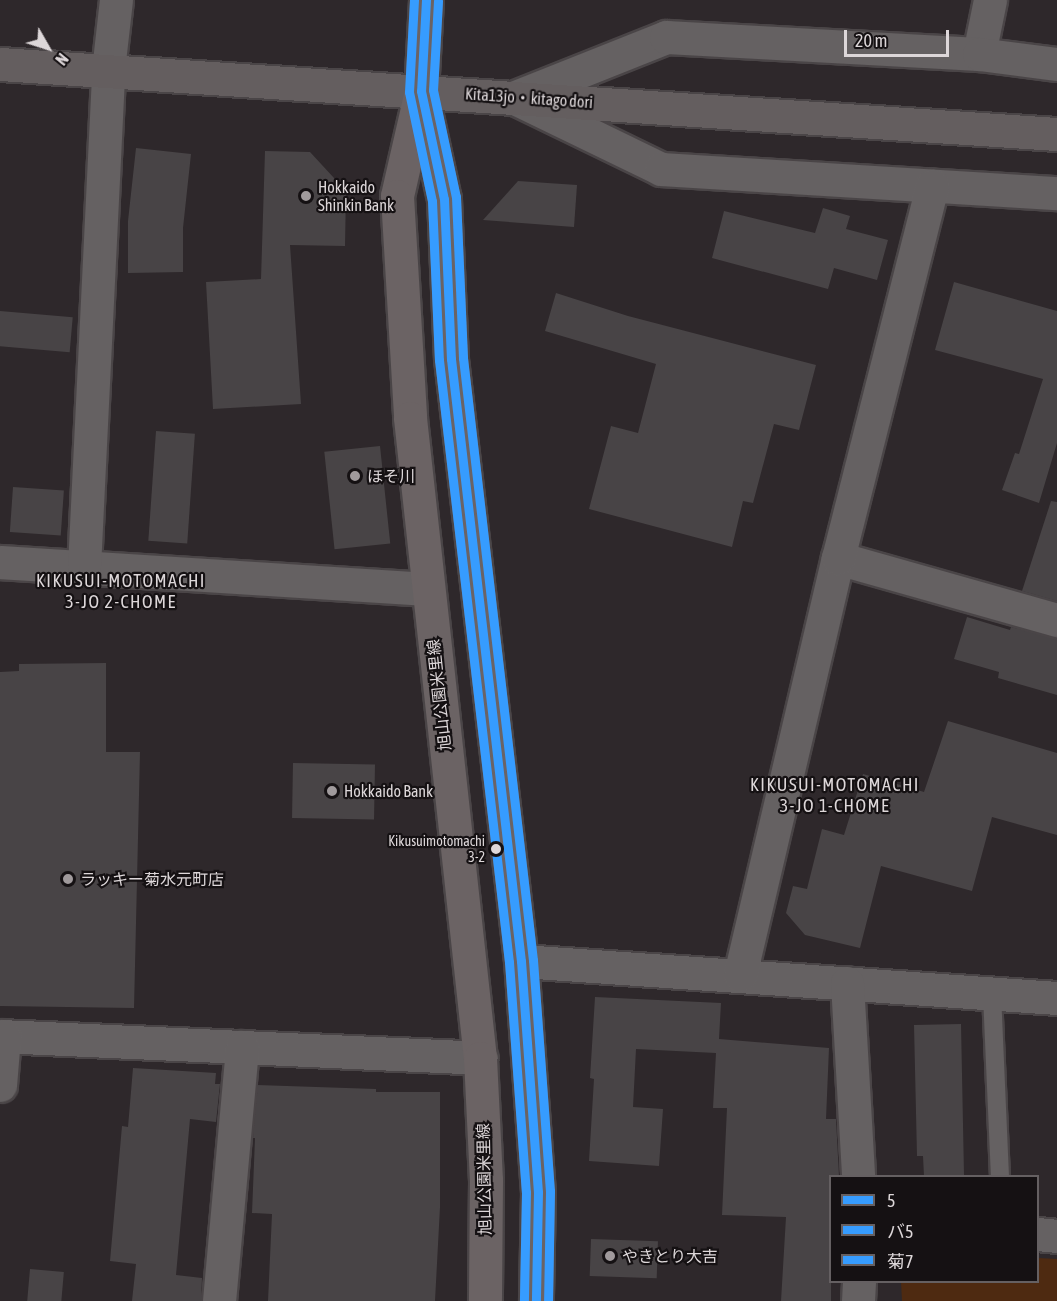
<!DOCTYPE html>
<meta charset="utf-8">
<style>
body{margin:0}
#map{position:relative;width:1057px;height:1301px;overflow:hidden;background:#2e282b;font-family:"Asap Condensed","Noto Sans JP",sans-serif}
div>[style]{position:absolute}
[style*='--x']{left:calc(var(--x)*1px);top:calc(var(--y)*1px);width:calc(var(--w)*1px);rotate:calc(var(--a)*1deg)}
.green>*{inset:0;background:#4e2a11}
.building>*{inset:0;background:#484446;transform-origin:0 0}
.roads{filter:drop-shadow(2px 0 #4a4547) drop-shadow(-2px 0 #4a4547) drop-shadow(0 2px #4a4547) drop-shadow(0 -2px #4a4547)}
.lane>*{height:18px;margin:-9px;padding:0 9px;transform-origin:9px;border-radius:9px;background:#656162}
.street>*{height:33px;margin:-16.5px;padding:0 16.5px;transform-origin:16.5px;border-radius:16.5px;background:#656162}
.secondary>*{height:33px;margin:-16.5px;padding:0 16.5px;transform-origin:16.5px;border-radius:16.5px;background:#645e5f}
.primary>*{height:33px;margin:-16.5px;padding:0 16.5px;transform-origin:16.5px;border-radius:16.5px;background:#6b6364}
.bus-1>*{height:9px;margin:-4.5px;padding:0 4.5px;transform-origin:4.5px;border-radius:4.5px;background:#369cff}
.bus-2>*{height:9px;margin:-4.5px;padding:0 4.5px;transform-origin:4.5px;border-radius:4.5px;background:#369cff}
.bus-3>*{height:9px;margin:-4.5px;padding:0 4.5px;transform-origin:4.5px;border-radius:4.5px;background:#369cff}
.dots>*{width:16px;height:16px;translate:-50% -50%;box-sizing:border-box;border:3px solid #151113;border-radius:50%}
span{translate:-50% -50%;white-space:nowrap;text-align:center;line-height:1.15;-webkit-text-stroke:4.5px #151113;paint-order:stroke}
.bus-label{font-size:14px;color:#ddd7d9}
.right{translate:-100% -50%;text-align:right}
.street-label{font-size:16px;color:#ddd7d9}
.poi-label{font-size:16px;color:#ddd7d9}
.left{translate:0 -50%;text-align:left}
.neighbourhood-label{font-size:18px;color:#ddd7d9;letter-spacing:1.5px}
.legend{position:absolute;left:829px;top:1175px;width:210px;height:108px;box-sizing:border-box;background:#151113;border:2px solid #656062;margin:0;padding:8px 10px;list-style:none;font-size:18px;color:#ddd7d9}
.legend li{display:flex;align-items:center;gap:12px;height:30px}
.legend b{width:30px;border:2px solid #656062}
.north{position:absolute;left:18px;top:18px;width:60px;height:60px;-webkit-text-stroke:4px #151113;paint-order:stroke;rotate:129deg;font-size:16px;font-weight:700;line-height:24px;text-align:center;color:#ddd7d9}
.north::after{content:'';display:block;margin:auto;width:21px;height:27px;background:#ddd7d9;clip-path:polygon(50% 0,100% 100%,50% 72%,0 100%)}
.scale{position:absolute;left:844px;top:30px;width:105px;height:27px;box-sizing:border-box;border:3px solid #ddd7d9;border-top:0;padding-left:8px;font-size:18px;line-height:21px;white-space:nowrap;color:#ddd7d9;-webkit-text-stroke:4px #151113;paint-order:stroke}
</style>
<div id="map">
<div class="green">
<i style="clip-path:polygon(1038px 1258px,1057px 1259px,1057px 1301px,902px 1301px,901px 1282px,1038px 1282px)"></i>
</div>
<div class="building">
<i style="clip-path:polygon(136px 148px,191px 154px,183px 228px,183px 272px,128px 273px,128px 221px)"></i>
<i style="clip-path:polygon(265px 151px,310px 152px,346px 191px,345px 246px,290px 245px,301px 404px,213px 409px,206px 282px,261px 279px)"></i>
<i style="clip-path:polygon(518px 181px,577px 185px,574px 227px,483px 220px)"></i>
<i style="clip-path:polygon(823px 208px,850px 216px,846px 229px,888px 240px,877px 280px,834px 268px,828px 289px,712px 258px,724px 211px,815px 233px)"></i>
<i style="clip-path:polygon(954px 282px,1057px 311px,1057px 443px,1039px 503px,1002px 490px,1015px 453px,1019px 454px,1043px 379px,935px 350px)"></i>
<i style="clip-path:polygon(556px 293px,628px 316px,816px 365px,799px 430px,774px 424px,753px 503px,743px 501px,732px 547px,589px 509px,611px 426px,638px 433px,656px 364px,545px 331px)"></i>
<i style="left:0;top:311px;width:73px;height:35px;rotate:5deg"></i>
<i style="left:156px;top:431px;width:39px;height:110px;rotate:4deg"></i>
<i style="left:380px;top:446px;width:98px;height:56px;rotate:84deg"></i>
<i style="left:13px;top:487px;width:51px;height:45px;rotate:4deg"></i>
<i style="clip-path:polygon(1051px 501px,1057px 502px,1057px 601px,1022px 591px)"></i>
<i style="clip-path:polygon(967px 617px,1010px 630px,1011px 627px,1057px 638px,1057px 695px,998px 678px,999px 672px,954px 659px)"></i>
<i style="clip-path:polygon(106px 663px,106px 752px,140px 752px,134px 1008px,0 1006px,0 672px,19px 671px,19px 664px)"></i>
<i style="clip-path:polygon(948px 721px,1057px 753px,1057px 835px,992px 817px,972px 891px,881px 866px,860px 948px,805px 935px,786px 913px,793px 886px,807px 889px,822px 829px,844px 835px,863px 774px,924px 792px)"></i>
<i style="left:293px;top:763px;width:82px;height:55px;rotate:1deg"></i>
<i style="clip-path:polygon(595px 997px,721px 1003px,719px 1039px,829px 1048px,826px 1119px,836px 1119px,839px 1176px,831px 1176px,831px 1301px,781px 1301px,786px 1217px,722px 1215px,727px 1108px,713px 1108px,716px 1053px,636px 1049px,633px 1107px,663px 1109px,659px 1166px,589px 1161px,594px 1079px,590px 1078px)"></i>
<i style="clip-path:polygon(961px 1024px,964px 1175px,924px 1176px,923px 1156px,917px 1156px,914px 1025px)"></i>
<i style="clip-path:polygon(133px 1068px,216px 1073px,215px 1084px,220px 1084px,216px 1122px,190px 1119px,176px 1275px,202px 1278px,201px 1301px,132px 1301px,136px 1264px,110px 1261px,122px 1126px,128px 1127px)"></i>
<i style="clip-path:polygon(257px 1085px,376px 1089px,376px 1092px,440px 1092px,440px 1207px,435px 1301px,268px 1301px,272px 1214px,252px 1213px,255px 1138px,253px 1138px)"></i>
<i style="left:591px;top:1239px;width:67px;height:37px;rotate:2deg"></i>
<i style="left:30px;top:1269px;width:34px;height:32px;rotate:5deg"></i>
</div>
<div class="roads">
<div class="lane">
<i style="--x:992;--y:994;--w:182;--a:87.5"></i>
</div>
<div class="street">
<i style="--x:979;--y:54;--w:55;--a:-78.5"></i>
<i style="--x:513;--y:98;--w:165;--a:-21.7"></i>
<i style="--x:666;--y:37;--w:313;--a:3.1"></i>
<i style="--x:979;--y:54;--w:79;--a:7.3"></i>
<i style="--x:515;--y:98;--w:162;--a:25.9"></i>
<i style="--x:661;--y:169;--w:397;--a:3.5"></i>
<i style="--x:838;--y:558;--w:228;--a:15.8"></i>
<i style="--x:0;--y:562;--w:428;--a:3.6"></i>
<i style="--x:84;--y:567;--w:498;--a:-87.2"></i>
<i style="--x:108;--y:70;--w:70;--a:-83.5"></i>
<i style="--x:521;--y:961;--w:537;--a:3.95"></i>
<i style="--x:740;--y:975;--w:428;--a:-76.8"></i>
<i style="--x:838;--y:558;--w:384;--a:-75.8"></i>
<i style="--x:847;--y:983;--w:193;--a:86.7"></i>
<i style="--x:0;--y:1036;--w:481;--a:2.6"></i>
<i style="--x:0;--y:1085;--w:49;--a:-85.3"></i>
<i style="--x:1038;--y:1234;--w:19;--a:6"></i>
<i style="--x:219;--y:1301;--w:255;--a:-84.8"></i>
<i style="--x:858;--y:1301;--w:19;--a:-87"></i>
</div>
<div class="secondary">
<i style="--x:0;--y:64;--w:1059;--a:3.79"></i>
</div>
<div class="primary">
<i style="--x:426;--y:0;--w:91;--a:93.1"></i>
<i style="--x:421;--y:91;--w:108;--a:102.9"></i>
<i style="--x:397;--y:196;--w:222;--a:86.6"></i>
<i style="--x:410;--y:418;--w:644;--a:83.76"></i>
<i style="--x:480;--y:1058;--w:122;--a:87.2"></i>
<i style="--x:486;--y:1180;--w:121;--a:90.5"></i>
<i style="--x:423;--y:102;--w:99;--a:77.8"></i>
<i style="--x:444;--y:199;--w:160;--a:87.5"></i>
<i style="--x:451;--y:359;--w:606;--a:83.37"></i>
<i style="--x:521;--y:961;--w:232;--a:85.8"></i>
<i style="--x:538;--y:1192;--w:109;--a:91.1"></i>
</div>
</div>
<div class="bus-1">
<i style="--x:426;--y:0;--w:91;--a:93.1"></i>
<i style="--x:421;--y:91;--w:110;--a:78"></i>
<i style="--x:444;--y:199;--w:160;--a:87.5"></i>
<i style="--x:451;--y:359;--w:606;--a:83.37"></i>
<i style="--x:521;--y:961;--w:232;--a:85.8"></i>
<i style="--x:538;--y:1192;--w:109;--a:91.1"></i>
</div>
<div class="bus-2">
<i style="--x:414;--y:0;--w:92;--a:93.1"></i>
<i style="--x:409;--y:92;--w:111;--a:78.1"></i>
<i style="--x:432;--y:201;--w:159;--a:87.5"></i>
<i style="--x:439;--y:360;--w:606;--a:83.37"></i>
<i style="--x:509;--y:962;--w:231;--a:85.8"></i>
<i style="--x:526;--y:1192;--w:109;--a:91.1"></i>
</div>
<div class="bus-3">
<i style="--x:438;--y:1;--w:89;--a:93.2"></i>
<i style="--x:433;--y:90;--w:109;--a:77.9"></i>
<i style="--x:456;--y:197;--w:161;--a:87.5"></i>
<i style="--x:463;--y:358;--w:606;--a:83.37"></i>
<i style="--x:533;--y:960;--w:232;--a:85.8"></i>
<i style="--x:550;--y:1191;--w:110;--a:91"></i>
</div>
<div class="dots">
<i style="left:306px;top:196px;background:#a09a9c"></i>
<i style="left:355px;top:476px;background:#a09a9c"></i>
<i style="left:332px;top:791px;background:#a09a9c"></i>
<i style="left:496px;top:849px;background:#ddd7d9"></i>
<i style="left:68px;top:879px;background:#a09a9c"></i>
<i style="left:610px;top:1256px;background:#a09a9c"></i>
</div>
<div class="bus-label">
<span class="right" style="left:485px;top:849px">Kikusuimotomachi<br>3-2</span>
</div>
<div class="street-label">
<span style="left:529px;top:98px;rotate:4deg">Kita13jo・kitago dori</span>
<span style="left:439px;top:695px;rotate:-96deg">旭山公園米里線</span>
<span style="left:484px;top:1179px;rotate:-91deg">旭山公園米里線</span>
</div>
<div class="poi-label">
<span class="left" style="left:318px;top:196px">Hokkaido<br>Shinkin Bank</span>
<span class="left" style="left:367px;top:476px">ほそ川</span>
<span class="left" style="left:344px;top:791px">Hokkaido Bank</span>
<span class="left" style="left:80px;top:879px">ラッキー菊水元町店</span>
<span class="left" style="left:622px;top:1256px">やきとり大吉</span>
</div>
<div class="neighbourhood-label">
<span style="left:121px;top:592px">KIKUSUI-MOTOMACHI<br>3-JO 2-CHOME</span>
<span style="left:835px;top:796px">KIKUSUI-MOTOMACHI<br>3-JO 1-CHOME</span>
</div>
<ul class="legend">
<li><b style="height:8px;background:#369cff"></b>5</li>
<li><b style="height:8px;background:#369cff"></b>バ5</li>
<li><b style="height:8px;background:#369cff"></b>菊7</li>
</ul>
<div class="north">N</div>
<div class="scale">20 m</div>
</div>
